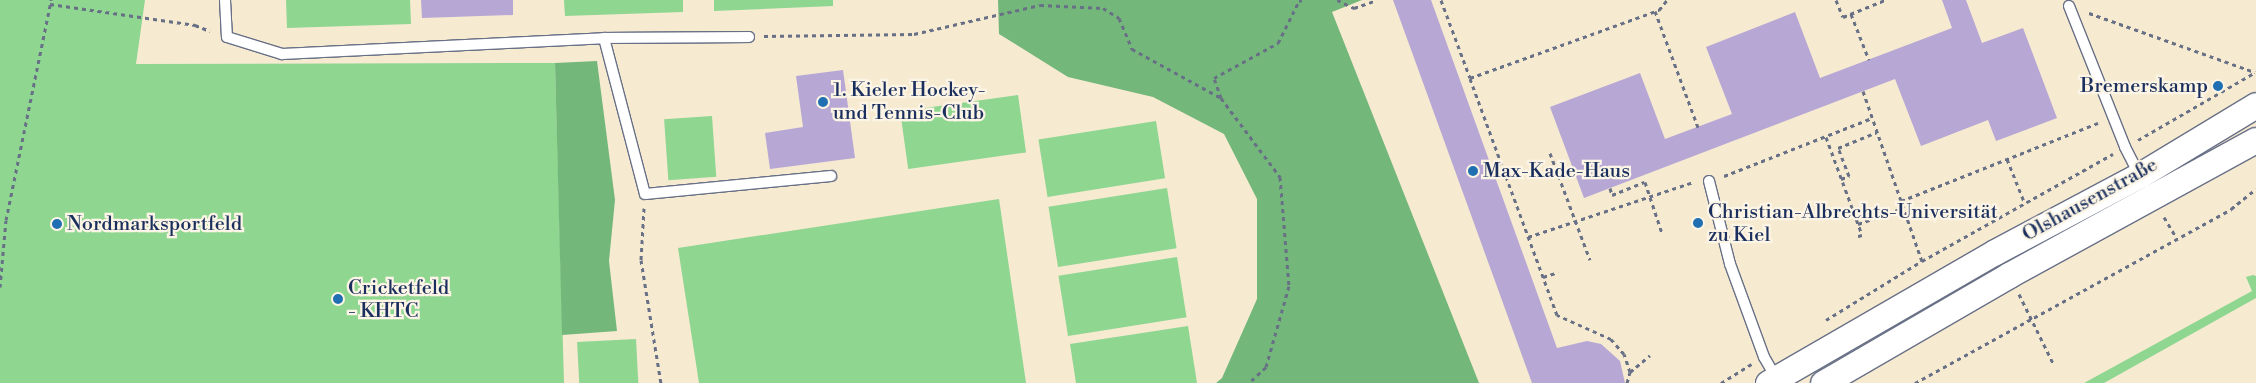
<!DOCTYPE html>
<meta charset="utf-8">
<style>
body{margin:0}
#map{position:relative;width:2256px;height:383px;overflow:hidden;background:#f6ead1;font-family:"Libre Bodoni",serif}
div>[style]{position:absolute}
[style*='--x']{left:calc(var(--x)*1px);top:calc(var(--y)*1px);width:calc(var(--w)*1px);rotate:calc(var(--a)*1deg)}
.green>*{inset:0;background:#8fd691;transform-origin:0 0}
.forest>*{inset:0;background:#73b77b}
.building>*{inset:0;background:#b7a7d5}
.path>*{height:3px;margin-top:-1.5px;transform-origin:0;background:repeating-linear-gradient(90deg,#687086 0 4px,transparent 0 8px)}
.roads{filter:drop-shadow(1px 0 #687086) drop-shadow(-1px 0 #687086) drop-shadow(0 1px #687086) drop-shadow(0 -1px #687086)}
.service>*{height:10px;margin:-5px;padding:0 5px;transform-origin:5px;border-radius:5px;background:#fff}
.tertiary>*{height:25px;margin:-12.5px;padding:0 12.5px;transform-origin:12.5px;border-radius:12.5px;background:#fff}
.dots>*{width:14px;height:14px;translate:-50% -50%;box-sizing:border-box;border:2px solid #fcf5e5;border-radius:50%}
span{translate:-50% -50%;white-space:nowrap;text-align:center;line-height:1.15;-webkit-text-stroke:4.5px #fcf5e5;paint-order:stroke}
.poi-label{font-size:20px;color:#1b2f5e}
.right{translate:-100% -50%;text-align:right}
.left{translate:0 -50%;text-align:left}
.street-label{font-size:20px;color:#1b2f5e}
</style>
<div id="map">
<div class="green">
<i style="clip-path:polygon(0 0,145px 0,136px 64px,555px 63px,564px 383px,0 383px)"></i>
<i style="clip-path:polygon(286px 0,410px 0,411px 24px,287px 28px)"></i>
<i style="clip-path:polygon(564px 0,683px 0,683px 12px,565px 16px)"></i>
<i style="clip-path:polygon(714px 0,833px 0,833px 6px,714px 11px)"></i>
<i style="left:1018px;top:95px;width:58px;height:119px;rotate:82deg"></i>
<i style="left:712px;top:116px;width:61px;height:48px;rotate:86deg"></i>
<i style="left:1156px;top:121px;width:58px;height:119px;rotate:81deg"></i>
<i style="left:1167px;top:188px;width:61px;height:120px;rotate:81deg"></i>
<i style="clip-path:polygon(999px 199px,1026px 383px,699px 383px,678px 248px)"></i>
<i style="left:1177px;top:257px;width:61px;height:120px;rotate:81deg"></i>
<i style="clip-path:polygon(2253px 275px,2256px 276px,2256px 298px,2104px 383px,2084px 383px,2252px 291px,2246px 277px)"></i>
<i style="clip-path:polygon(1188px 326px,1197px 383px,1076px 383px,1070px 344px)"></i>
<i style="left:636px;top:339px;width:44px;height:59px;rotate:87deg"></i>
</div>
<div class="forest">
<i style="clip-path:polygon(998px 0,1362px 0,1332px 12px,1479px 383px,1216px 383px,1222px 378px,1257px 299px,1257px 199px,1224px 134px,1153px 97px,1068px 77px,999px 34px)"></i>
<i style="clip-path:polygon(597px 61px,615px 200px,609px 261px,617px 331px,562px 335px,555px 63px)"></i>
</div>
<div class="building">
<i style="clip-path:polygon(421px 0,513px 0,513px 15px,422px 18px)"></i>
<i style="clip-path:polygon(1393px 0,1431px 0,1557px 348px,1587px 341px,1601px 344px,1620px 361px,1625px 383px,1532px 383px)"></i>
<i style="clip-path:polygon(1942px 0,1966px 0,1982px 43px,2023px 28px,2057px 118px,1996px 141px,1988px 120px,1921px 146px,1895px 79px,1584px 198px,1550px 107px,1640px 73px,1665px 139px,1732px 114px,1706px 47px,1795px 12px,1820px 78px,1952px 28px)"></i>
<i style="clip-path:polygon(843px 70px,855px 158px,770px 169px,765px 133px,803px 127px,796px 76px)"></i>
</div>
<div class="path">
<i style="--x:1337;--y:0;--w:19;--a:25"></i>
<i style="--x:1354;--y:8;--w:24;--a:-19"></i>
<i style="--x:1441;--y:0;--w:83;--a:69.6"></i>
<i style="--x:1836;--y:0;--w:18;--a:68"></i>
<i style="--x:1843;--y:17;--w:45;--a:-22"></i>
<i style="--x:50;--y:4;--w:147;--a:8.2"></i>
<i style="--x:195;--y:25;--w:16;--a:22"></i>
<i style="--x:1655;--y:11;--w:124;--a:69.7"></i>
<i style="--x:2089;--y:13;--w:176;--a:19.6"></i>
<i style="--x:1851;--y:14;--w:49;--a:68.6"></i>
<i style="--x:764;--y:36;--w:150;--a:-0.8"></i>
<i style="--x:914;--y:34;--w:129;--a:-13"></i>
<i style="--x:1040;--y:5;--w:63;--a:2.7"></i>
<i style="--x:1103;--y:8;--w:19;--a:32"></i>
<i style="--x:1119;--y:18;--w:34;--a:67"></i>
<i style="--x:1132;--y:49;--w:102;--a:28.8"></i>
<i style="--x:1221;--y:98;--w:99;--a:53.2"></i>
<i style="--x:1280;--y:177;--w:109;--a:85.3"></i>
<i style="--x:1289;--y:286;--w:84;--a:105.9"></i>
<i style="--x:1266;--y:367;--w:23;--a:137"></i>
<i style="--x:1863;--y:91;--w:180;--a:70.9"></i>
<i style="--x:1221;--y:98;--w:21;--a:-109"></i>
<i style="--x:1214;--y:78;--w:73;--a:-28.7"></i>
<i style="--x:1278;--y:43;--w:47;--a:-63.4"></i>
<i style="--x:1299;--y:1;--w:3;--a:-18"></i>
<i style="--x:1826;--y:137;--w:104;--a:69.8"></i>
<i style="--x:1862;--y:235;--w:7;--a:164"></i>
<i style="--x:2138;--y:140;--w:136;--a:-30"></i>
<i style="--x:1550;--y:153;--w:114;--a:69.5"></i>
<i style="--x:2007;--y:159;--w:48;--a:68.2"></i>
<i style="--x:1724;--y:176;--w:159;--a:-21.4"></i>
<i style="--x:1841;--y:179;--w:9;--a:-21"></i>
<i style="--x:1849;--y:176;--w:30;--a:-111"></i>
<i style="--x:1838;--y:148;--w:42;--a:-22.3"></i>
<i style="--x:1610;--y:188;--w:7;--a:74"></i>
<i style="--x:1612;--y:195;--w:35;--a:-22"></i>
<i style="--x:1645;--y:182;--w:54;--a:71.6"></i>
<i style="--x:1901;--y:201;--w:212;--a:-21.6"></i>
<i style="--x:644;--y:208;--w:52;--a:93.3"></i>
<i style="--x:641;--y:260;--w:125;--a:80.8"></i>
<i style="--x:2164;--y:217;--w:23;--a:59"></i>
<i style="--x:1858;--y:224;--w:48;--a:-19.6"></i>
<i style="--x:1528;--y:237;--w:174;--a:-18.4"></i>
<i style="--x:1543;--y:277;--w:16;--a:-18"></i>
<i style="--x:0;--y:287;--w:67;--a:-84.9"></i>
<i style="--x:6;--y:220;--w:225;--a:-78.4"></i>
<i style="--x:2019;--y:294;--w:79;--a:63.8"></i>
<i style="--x:1826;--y:320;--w:113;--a:-31.6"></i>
<i style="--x:1922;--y:261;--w:219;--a:-29.3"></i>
<i style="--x:1630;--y:372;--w:26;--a:-40"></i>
<i style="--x:1627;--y:383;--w:11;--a:-75"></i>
<i style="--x:1630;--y:372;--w:19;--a:-108"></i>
<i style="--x:1624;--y:354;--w:20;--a:-131"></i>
<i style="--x:1611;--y:339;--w:59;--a:-156"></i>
<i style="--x:1557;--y:315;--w:252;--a:-110.2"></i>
<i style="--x:1470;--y:78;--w:201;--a:-19.8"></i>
<i style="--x:1659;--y:10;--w:13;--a:-51"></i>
<i style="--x:1721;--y:383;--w:36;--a:-32"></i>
<i style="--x:1915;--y:383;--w:361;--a:-28.8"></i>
<i style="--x:2231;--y:209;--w:32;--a:-39"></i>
</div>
<div class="roads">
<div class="service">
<i style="--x:225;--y:0;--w:37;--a:87"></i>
<i style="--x:227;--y:37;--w:58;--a:17.2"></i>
<i style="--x:282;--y:54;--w:322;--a:-2.8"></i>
<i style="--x:604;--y:38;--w:161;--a:75.3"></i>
<i style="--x:645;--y:194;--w:187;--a:-5.5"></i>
<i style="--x:2069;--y:6;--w:152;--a:68.3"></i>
<i style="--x:2125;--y:147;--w:30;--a:63"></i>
<i style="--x:604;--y:38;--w:145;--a:-0.4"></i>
<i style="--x:1709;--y:181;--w:86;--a:75.8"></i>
<i style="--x:1730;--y:264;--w:99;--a:69.9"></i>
<i style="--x:1764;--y:357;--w:24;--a:60"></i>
</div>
<div class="tertiary">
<i style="--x:1768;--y:383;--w:262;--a:-30"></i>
<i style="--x:1995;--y:252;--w:164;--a:-28"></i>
<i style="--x:2140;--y:175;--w:135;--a:-31.1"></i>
<i style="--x:1823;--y:383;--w:215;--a:-30.1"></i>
<i style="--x:2009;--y:275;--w:281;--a:-28.7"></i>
</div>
</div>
<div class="dots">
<i style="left:2218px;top:86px;background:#1f6fb2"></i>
<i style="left:823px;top:102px;background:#1f6fb2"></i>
<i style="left:1473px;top:171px;background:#1f6fb2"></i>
<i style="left:1698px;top:223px;background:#1f6fb2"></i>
<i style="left:57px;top:224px;background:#1f6fb2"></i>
<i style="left:338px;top:299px;background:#1f6fb2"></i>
</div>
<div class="poi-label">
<span class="right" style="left:2208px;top:86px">Bremerskamp</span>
<span class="left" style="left:833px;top:102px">1. Kieler Hockey-<br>und Tennis-Club</span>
<span class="left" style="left:1483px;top:171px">Max-Kade-Haus</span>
<span class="left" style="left:1708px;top:224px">Christian-Albrechts-Universität<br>zu Kiel</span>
<span class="left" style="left:67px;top:224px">Nordmarksportfeld</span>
<span class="left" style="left:348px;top:300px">Cricketfeld<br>- KHTC</span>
</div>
<div class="street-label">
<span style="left:2090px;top:200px;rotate:-29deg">Olshausenstraße</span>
</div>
</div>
